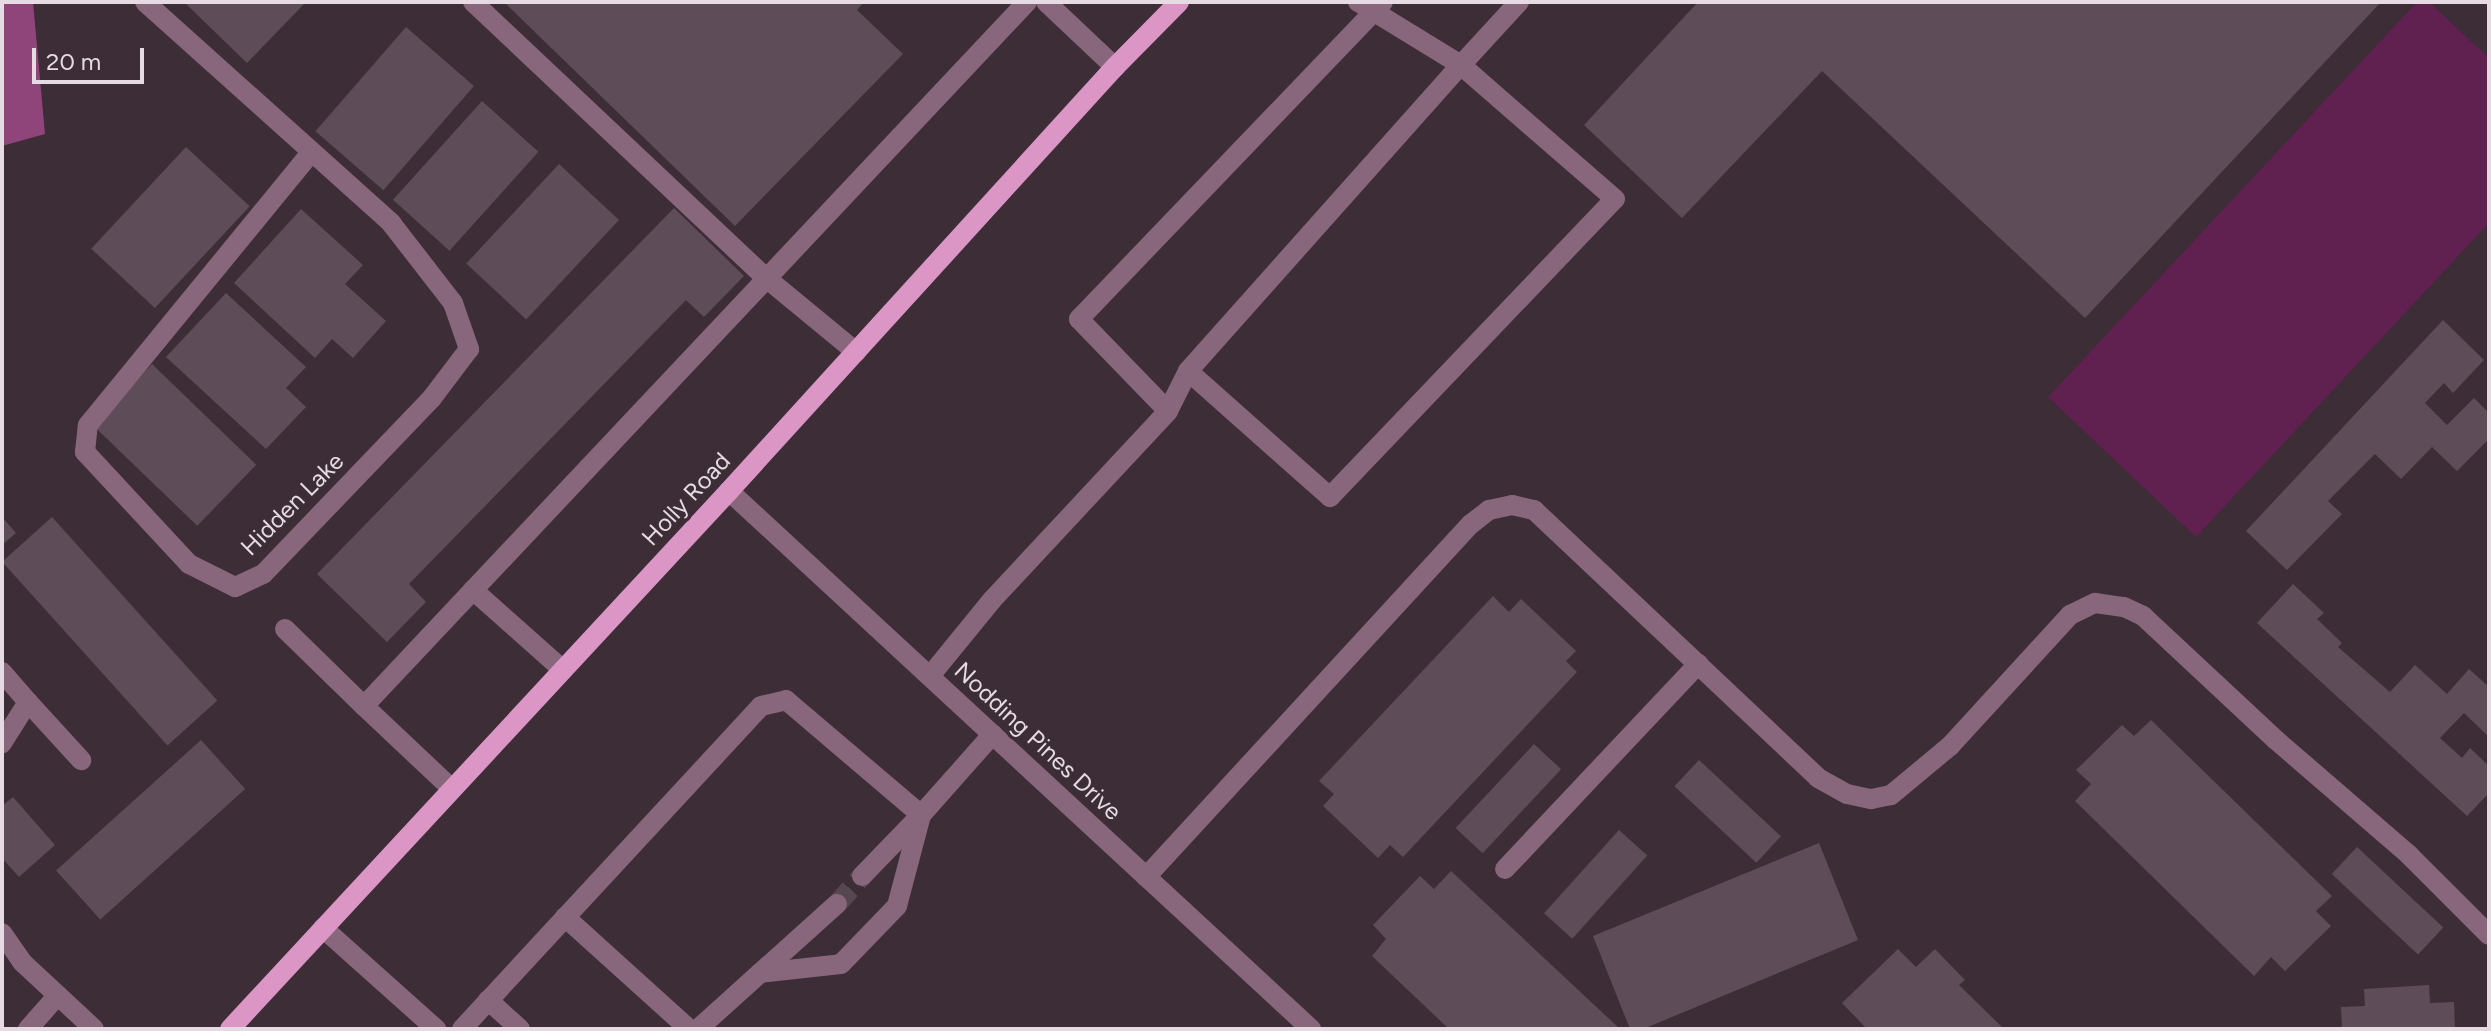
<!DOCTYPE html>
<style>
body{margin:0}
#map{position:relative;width:2491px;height:1031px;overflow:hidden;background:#3c2d37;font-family:Figtree,sans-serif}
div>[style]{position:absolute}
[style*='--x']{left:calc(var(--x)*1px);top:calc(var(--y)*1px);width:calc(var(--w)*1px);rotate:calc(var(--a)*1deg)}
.green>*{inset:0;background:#602050}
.water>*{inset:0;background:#8f457a}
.building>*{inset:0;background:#5e4d58;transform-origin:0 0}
.minor-tunnel>*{height:20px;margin-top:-10px;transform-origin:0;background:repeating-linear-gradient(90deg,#564751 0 20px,transparent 0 30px)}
.minor>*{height:20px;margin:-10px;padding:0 10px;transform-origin:10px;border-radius:10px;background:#88667c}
.major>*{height:20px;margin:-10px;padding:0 10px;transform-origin:10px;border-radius:10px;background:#dc96c5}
span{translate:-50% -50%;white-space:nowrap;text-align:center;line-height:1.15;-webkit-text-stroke:7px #3c2d37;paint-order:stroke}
.street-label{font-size:24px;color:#e6dbe2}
.frame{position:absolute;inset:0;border:4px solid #e6dbe2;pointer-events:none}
.scale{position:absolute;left:32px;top:48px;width:112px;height:36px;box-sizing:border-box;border:4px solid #e6dbe2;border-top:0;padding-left:10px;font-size:24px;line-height:28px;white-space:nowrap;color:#e6dbe2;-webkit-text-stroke:6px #3c2d37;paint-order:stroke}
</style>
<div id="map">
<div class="green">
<i style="clip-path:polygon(2417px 2px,2429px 2px,2489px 58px,2489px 223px,2196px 537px,2048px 397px)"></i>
</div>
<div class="water">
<i style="clip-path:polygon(2px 2px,33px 2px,45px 134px,2px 146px)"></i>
</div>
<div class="building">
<i style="clip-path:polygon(184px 2px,306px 2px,247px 63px)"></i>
<i style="clip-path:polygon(504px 2px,864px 2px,857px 10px,903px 54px,735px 226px)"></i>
<i style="clip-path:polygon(1698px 2px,2381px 2px,2085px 318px,1822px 71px,1682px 218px,1584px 125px)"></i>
<i style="left:406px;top:27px;width:90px;height:138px;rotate:41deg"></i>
<i style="left:482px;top:101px;width:76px;height:133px;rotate:42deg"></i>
<i style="left:186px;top:147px;width:87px;height:139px;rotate:43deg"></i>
<i style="left:559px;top:164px;width:82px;height:136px;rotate:43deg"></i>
<i style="clip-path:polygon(674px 208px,744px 276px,704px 317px,686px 300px,409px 584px,426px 602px,387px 642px,317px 574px)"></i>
<i style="clip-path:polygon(301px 209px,363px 265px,345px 284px,386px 321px,353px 358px,332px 339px,315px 358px,234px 283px)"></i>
<i style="clip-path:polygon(226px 293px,306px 367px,286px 388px,306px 407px,266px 449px,166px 357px)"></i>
<i style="clip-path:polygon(2443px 320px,2484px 360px,2453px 393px,2444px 383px,2425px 403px,2447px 425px,2474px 398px,2489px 413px,2489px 439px,2457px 471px,2432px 447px,2401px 479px,2375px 454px,2328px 501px,2342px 514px,2287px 570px,2246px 531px)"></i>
<i style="left:152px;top:364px;width:145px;height:85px;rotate:44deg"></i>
<i style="clip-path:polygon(2px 517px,16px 533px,2px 545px)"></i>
<i style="left:52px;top:517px;width:247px;height:67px;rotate:48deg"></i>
<i style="clip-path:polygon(2293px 584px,2324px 613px,2317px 619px,2342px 643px,2338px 647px,2390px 692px,2415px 665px,2447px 694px,2469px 669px,2489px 687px,2489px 737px,2464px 713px,2440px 738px,2462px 758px,2470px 748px,2489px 766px,2489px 793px,2467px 816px,2257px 623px)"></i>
<i style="clip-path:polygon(1493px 596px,1509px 612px,1521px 599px,1576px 651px,1566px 661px,1577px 672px,1403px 857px,1390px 845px,1378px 858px,1323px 806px,1334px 794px,1319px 781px)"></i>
<i style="clip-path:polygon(2151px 720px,2332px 896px,2316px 911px,2331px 926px,2285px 971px,2271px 957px,2254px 976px,2075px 801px,2091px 784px,2076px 770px,2122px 725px,2134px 736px)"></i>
<i style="left:201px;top:740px;width:66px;height:195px;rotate:48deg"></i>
<i style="left:1534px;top:744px;width:37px;height:115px;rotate:43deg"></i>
<i style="left:1699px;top:760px;width:112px;height:36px;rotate:43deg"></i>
<i style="clip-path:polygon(13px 797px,55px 845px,19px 877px,2px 858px,2px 806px)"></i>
<i style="left:1619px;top:830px;width:38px;height:112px;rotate:42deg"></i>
<i style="clip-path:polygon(1819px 843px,1858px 940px,1643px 1029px,1630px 1029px,1593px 936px)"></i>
<i style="left:2357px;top:847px;width:118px;height:37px;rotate:43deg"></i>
<i style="clip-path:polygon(1451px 871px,1620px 1029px,1449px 1029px,1372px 956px,1386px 939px,1373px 925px,1420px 876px,1434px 889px)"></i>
<i style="clip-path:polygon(1898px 949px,1916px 967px,1935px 949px,1965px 980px,1959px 985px,2004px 1029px,1867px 1029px,1842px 1003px)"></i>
<i style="clip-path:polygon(2429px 985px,2430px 1003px,2454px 1002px,2455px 1029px,2342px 1029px,2341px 1007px,2365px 1006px,2364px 989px)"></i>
</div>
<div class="minor-tunnel">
<i style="--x:837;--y:904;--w:38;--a:-48"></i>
</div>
<div class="minor">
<i style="--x:145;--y:2;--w:331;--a:41.9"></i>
<i style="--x:391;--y:223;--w:101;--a:52.2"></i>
<i style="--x:453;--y:303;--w:49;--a:70.8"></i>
<i style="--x:469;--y:349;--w:61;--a:127.1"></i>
<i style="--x:432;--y:398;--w:244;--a:133.8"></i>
<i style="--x:263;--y:574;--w:31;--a:155"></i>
<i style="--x:235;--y:587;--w:51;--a:-153.4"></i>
<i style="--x:189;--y:564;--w:153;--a:-132.9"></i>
<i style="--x:85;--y:452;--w:27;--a:-84"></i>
<i style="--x:88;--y:425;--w:352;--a:-50.7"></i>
<i style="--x:473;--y:2;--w:401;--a:43.3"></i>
<i style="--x:765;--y:277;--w:118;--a:39.5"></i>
<i style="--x:1046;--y:2;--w:95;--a:43.3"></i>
<i style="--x:1188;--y:371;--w:190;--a:41.6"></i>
<i style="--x:1330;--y:497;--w:412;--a:-46.3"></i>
<i style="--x:1615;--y:199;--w:204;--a:-139"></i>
<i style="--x:1461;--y:65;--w:86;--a:-47.4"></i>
<i style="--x:1168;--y:411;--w:128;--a:-134.1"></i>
<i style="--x:1079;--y:319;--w:439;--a:-46.2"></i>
<i style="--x:729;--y:491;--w:793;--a:42.75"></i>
<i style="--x:473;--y:590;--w:120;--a:41.6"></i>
<i style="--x:285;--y:629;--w:110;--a:44.3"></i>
<i style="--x:2;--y:672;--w:40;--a:49"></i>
<i style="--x:28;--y:702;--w:49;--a:122.4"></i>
<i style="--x:930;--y:676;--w:98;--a:-50.8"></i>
<i style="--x:992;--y:600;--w:258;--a:-47"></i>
<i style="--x:1168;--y:411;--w:45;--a:-63.4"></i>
<i style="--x:1188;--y:371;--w:410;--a:-48.3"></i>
<i style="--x:1461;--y:65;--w:121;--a:-148.5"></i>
<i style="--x:28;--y:702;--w:79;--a:47.6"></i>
<i style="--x:452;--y:789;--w:121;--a:-136.7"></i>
<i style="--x:364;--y:706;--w:967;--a:-46.72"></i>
<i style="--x:1505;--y:869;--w:282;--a:-46.7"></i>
<i style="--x:862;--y:876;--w:81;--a:-46"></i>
<i style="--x:1146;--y:877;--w:480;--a:-47.4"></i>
<i style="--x:1471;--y:524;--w:23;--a:-38"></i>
<i style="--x:1489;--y:510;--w:24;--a:-12"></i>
<i style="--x:1512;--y:505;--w:23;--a:13"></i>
<i style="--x:1534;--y:510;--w:390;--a:43.3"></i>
<i style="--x:1818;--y:778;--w:33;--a:29"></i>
<i style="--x:1847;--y:794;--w:25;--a:12"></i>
<i style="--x:1871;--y:799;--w:20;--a:-11"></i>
<i style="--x:1891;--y:795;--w:77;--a:-39.7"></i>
<i style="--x:1950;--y:746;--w:178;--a:-47.5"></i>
<i style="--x:2070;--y:615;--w:28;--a:-26"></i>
<i style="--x:2095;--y:603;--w:29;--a:8"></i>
<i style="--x:2124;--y:607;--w:21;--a:25"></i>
<i style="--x:2143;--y:616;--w:182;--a:43"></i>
<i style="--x:2276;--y:740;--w:176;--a:40.8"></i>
<i style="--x:2409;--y:855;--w:113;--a:45"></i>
<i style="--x:565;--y:917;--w:167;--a:42.1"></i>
<i style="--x:323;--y:928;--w:152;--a:41.8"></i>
<i style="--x:2;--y:933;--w:35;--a:55"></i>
<i style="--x:22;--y:962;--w:98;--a:42.9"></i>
<i style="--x:760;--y:973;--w:81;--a:-6.3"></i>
<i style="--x:841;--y:964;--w:81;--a:-46"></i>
<i style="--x:897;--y:906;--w:94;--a:-75.2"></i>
<i style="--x:488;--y:1000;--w:43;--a:42.2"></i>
<i style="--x:28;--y:1029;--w:45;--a:-48.6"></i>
<i style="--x:462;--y:1029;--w:440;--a:-47.2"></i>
<i style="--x:761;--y:706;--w:26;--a:-13"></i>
<i style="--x:786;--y:700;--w:177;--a:40.4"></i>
<i style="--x:921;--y:815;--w:108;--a:-48.4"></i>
<i style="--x:698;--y:1029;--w:187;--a:-42"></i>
</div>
<div class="major">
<i style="--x:230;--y:1029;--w:734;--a:-47.15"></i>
<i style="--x:729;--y:491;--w:573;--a:-47.69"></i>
<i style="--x:1115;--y:67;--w:91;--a:-45.4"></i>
</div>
<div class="street-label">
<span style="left:686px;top:499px;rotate:-47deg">Holly Road</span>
<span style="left:292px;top:504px;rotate:-45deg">Hidden Lake</span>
<span style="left:1038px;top:741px;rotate:43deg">Nodding Pines Drive</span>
</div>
<div class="frame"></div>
<div class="scale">20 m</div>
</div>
